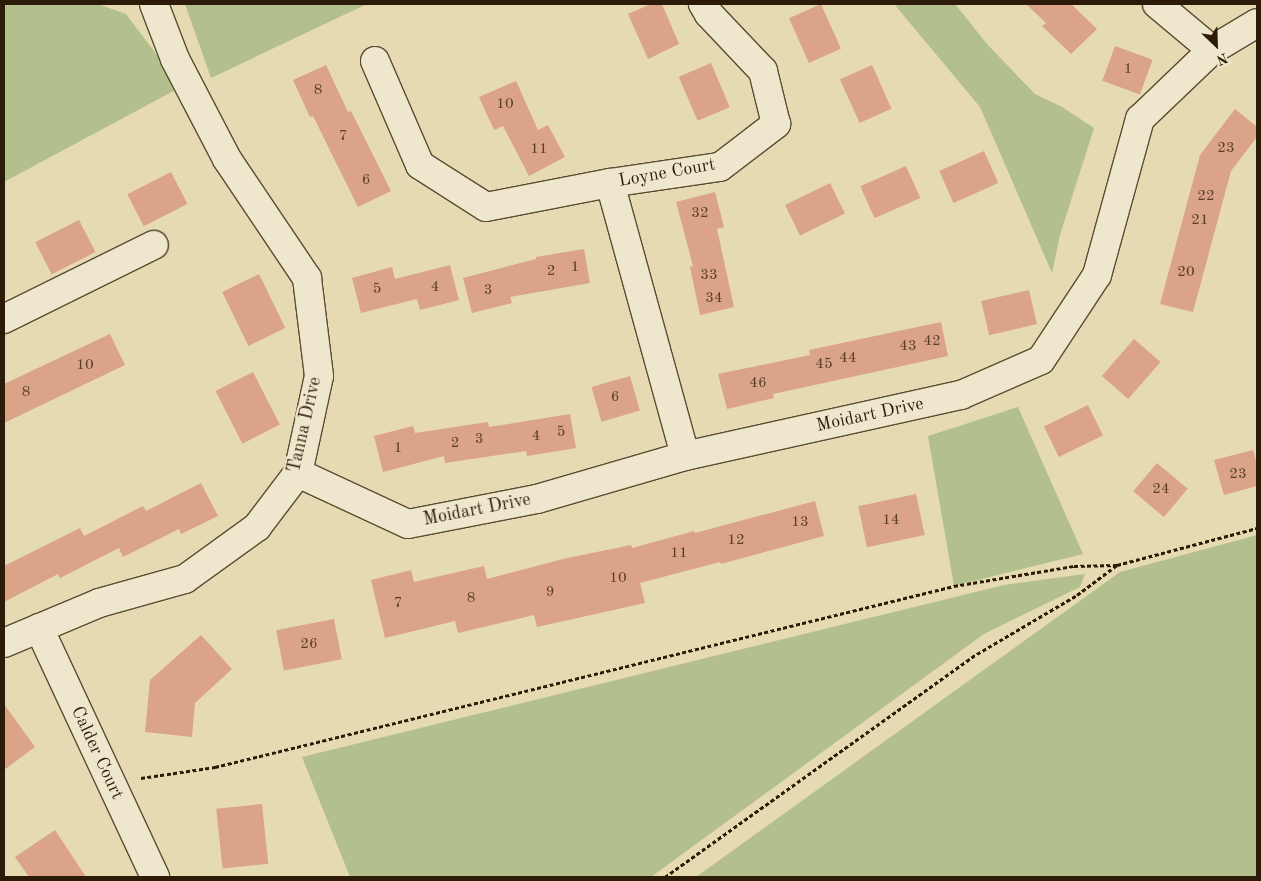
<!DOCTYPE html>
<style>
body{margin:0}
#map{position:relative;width:1261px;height:881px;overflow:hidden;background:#e6dab2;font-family:"Old Standard TT",serif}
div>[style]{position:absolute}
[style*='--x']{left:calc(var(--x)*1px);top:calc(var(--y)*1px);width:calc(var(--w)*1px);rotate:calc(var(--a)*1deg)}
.green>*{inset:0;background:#b3c08d}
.building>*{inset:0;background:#dba387;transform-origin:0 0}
.path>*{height:3px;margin-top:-1.5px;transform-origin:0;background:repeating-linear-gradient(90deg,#2c1c07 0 4px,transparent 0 6.5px)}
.roads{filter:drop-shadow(1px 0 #5a4c32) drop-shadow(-1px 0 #5a4c32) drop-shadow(0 1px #5a4c32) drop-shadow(0 -1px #5a4c32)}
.minor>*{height:28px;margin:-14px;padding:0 14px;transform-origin:14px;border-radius:14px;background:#efe7cd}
span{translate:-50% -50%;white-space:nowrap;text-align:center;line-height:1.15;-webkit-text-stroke:4.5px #efe7cd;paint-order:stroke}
.number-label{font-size:15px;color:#583e27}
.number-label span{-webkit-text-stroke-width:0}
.street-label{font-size:18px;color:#2c1c07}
.frame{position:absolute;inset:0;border:5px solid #2c1c07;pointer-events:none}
.north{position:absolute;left:1191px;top:20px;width:50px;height:50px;-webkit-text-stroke:4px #efe7cd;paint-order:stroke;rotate:156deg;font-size:14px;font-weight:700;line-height:20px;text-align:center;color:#2c1c07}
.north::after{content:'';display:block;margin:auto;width:18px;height:22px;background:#2c1c07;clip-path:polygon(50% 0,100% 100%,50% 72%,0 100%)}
</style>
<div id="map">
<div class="green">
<i style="clip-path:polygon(4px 4px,98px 4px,126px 14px,181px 87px,4px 182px)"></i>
<i style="clip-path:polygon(185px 4px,367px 4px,211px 78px)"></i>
<i style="clip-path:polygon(894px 4px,955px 4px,987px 44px,1035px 94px,1062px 107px,1094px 128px,1060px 235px,1052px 273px,980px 107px)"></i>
<i style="clip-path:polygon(1018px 407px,1083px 554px,954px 586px,928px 436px)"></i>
<i style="clip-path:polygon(1257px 535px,1257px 877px,696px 877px,1120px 572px)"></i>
<i style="clip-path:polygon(1085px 574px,1080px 587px,984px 634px,651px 877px,350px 877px,302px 757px,1004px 585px)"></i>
</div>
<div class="building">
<i style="clip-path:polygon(651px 4px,662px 4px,679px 44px,648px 59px,628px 14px)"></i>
<i style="left:821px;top:4px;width:49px;height:35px;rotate:66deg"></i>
<i style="clip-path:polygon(1026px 4px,1071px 4px,1097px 29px,1071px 54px,1042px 26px,1046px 23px)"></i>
<i style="left:1115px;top:46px;width:40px;height:37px;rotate:20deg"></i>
<i style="left:711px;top:63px;width:48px;height:35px;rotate:67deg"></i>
<i style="clip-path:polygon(326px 65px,348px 112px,351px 111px,391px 191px,358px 207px,313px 116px,310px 117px,293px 80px)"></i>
<i style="left:872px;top:65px;width:48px;height:35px;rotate:66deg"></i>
<i style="clip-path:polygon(516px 81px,538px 130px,548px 125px,565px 157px,529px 176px,503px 126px,494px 130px,479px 97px)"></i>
<i style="clip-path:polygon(1235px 109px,1257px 127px,1257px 137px,1231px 171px,1193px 312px,1160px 304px,1200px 155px)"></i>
<i style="left:984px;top:151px;width:35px;height:49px;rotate:66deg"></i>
<i style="left:906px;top:166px;width:35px;height:50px;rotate:66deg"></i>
<i style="left:171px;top:172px;width:36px;height:49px;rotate:63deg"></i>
<i style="left:830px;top:183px;width:34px;height:50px;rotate:64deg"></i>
<i style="clip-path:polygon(715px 192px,724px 227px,717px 229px,734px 307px,700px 315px,690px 267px,693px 266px,676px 202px)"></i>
<i style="left:79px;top:220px;width:36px;height:49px;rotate:63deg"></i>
<i style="clip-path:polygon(584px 249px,590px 283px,510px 297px,512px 303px,472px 313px,463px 278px,536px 259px,536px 257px)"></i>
<i style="clip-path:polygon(450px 265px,459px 300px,420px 310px,417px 299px,361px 313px,352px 278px,392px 267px,395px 279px)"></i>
<i style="left:259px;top:274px;width:60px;height:41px;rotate:64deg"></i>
<i style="left:1029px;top:290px;width:35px;height:49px;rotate:77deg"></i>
<i style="clip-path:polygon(941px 322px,948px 356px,773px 394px,774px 398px,727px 409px,718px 374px,810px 355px,809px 350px)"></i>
<i style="clip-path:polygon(110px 334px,125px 365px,4px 423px,4px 384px)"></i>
<i style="left:1134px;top:339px;width:35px;height:49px;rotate:41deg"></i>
<i style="left:253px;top:372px;width:59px;height:42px;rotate:63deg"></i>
<i style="left:630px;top:376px;width:36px;height:40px;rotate:74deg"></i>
<i style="left:1088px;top:405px;width:34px;height:49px;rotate:64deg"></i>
<i style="clip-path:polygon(570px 414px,576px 448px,527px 456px,526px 451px,445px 463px,444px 456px,383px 472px,374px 436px,413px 426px,415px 433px,488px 422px,489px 427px)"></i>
<i style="clip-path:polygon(1253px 450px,1257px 464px,1257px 486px,1224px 495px,1214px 460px)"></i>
<i style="left:1157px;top:463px;width:40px;height:37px;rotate:40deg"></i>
<i style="clip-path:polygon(201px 483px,218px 516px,181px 534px,179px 529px,123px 557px,119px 548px,60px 578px,58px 574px,4px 602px,4px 566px,80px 528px,84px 536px,143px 506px,146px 511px)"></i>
<i style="left:916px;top:494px;width:42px;height:59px;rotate:78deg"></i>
<i style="clip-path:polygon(815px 501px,824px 536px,721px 564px,720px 562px,640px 583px,645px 603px,537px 627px,534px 615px,458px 633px,455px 621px,385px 638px,371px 580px,411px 570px,414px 582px,484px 566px,487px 579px,563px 559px,631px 545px,632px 548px,694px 531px,695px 533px)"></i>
<i style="left:334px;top:619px;width:41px;height:59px;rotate:79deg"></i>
<i style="clip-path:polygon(201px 635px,232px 669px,195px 703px,192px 737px,145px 732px,150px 680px)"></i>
<i style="clip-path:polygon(4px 704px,35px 747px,4px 770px)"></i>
<i style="left:262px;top:804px;width:60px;height:46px;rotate:84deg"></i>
<i style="clip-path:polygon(55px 830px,86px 877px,29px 877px,15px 857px)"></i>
</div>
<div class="path">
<i style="--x:141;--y:778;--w:75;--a:-8.5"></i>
<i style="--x:215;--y:767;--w:761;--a:-13.76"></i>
<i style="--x:954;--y:586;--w:122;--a:-9.5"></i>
<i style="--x:1074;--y:566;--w:43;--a:-1.3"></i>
<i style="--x:1117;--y:565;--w:145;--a:-14.8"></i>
<i style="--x:665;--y:877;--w:384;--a:-35.6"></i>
<i style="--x:977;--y:654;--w:116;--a:-30.5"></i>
<i style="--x:1077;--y:595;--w:50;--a:-36.9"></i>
</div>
<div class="roads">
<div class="minor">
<i style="--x:1157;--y:4;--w:72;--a:39.9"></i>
<i style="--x:375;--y:61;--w:113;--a:66.6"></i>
<i style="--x:420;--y:165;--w:78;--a:32.5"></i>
<i style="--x:486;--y:207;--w:126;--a:-11"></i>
<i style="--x:610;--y:183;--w:111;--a:-8.3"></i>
<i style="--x:720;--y:167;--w:71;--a:-37.5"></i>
<i style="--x:776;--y:124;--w:55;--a:-103.8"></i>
<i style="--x:763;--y:71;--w:79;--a:-133.5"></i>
<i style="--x:709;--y:14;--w:12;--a:-121"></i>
<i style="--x:610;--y:183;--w:283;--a:74.6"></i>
<i style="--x:4;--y:319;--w:167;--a:-26.3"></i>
<i style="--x:298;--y:473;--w:121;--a:24.9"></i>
<i style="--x:408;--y:524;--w:131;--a:-11"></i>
<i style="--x:537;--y:499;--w:154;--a:-16.2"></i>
<i style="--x:685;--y:456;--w:283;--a:-12.5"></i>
<i style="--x:961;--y:395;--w:87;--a:-23.6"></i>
<i style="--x:1041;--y:360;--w:102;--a:-56.6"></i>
<i style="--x:1097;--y:275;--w:162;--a:-74.6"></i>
<i style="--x:1140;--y:119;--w:100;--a:-43.8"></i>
<i style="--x:1212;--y:50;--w:52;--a:-31"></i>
<i style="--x:39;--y:628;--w:275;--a:65"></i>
<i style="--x:4;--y:643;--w:103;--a:-22.8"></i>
<i style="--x:99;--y:603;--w:89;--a:-15.6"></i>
<i style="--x:185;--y:579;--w:89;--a:-35.8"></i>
<i style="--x:257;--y:527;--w:68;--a:-52.8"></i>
<i style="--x:298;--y:473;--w:99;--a:-77.8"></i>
<i style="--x:319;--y:376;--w:99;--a:-97"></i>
<i style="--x:307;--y:278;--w:143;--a:-123.9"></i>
<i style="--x:227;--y:159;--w:113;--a:-117.5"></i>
<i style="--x:175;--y:59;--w:59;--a:-110.9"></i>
</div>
</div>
<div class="number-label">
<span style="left:1128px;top:70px">1</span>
<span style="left:318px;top:91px">8</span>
<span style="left:505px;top:105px">10</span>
<span style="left:343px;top:137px">7</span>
<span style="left:1226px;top:149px">23</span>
<span style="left:539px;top:150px">11</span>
<span style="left:366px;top:181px">6</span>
<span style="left:1206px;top:197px">22</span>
<span style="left:700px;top:214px">32</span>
<span style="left:1200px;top:221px">21</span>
<span style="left:575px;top:268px">1</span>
<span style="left:551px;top:272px">2</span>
<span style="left:1186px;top:273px">20</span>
<span style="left:709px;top:276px">33</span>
<span style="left:435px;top:288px">4</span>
<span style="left:377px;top:290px">5</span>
<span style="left:488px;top:291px">3</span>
<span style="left:714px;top:299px">34</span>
<span style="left:932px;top:342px">42</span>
<span style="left:908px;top:347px">43</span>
<span style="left:848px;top:359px">44</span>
<span style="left:824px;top:365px">45</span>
<span style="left:85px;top:366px">10</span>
<span style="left:758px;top:384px">46</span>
<span style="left:26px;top:393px">8</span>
<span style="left:615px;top:398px">6</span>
<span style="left:561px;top:433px">5</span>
<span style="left:536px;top:437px">4</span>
<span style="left:479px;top:440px">3</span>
<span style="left:455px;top:444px">2</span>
<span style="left:398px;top:449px">1</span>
<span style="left:1238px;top:475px">23</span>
<span style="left:1161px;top:490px">24</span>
<span style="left:891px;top:521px">14</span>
<span style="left:800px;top:523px">13</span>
<span style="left:736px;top:541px">12</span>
<span style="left:679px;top:554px">11</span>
<span style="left:618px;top:579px">10</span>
<span style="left:550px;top:593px">9</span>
<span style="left:471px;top:599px">8</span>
<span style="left:398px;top:604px">7</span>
<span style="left:309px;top:645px">26</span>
</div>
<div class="street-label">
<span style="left:667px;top:173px;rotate:-10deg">Loyne Court</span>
<span style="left:870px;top:415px;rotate:-12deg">Moidart Drive</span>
<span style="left:305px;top:425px;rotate:-77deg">Tanna Drive</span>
<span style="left:477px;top:510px;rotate:-11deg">Moidart Drive</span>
<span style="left:97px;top:753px;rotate:65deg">Calder Court</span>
</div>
<div class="frame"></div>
<div class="north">N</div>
</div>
